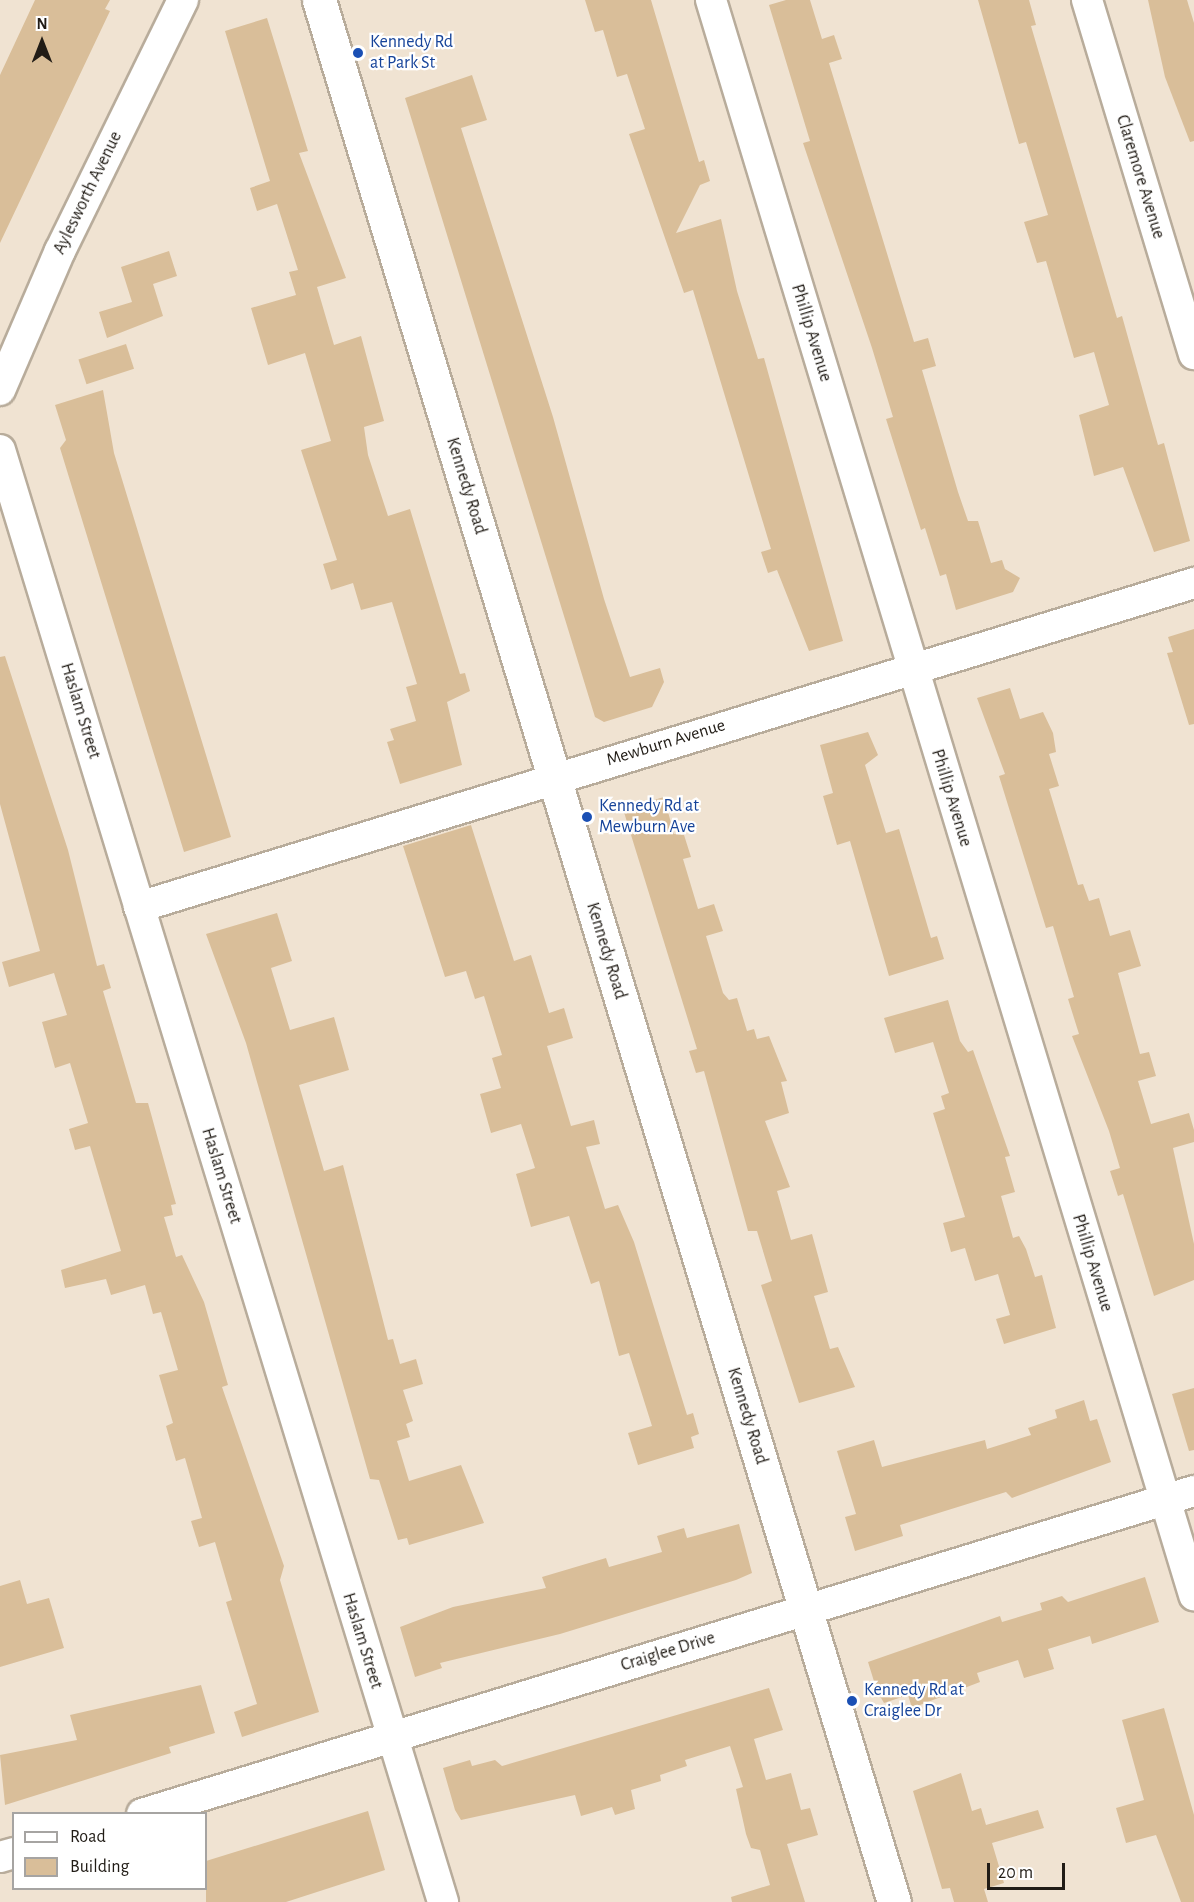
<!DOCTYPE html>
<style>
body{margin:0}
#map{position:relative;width:1194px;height:1902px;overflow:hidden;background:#f0e3d2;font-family:"Alegreya Sans",sans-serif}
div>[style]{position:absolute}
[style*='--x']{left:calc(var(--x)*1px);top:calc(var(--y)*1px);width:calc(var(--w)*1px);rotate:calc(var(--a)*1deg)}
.building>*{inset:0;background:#d9be99;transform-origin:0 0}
.roads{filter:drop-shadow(2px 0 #b8ac9b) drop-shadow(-2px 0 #b8ac9b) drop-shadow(0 2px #b8ac9b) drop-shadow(0 -2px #b8ac9b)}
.street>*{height:30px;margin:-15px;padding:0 15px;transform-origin:15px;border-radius:15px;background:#fff}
.secondary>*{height:33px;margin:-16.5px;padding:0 16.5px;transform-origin:16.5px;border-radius:16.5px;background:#fff}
.dots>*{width:16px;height:16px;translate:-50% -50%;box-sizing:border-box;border:3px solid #fff;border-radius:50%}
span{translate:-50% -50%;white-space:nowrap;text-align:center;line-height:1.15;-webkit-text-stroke:4.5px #fff;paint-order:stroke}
.transit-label{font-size:18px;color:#164399}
.left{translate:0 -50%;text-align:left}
.street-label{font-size:18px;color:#211c16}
.legend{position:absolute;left:12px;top:1812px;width:195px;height:78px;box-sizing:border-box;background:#fff;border:2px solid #a6a4a2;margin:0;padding:8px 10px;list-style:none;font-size:18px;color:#211c16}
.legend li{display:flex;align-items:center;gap:12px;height:30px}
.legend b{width:30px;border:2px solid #a6a4a2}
.north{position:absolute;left:12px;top:12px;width:60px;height:60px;-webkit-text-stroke:4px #fff;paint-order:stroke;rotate:0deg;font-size:16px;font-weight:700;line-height:24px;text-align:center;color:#211c16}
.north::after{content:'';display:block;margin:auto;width:21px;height:27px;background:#211c16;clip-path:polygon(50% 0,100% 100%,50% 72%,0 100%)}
.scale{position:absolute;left:987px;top:1863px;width:78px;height:27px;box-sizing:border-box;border:3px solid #211c16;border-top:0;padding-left:8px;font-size:18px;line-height:21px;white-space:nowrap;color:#211c16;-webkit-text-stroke:4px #fff;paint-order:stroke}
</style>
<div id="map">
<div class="building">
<i style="clip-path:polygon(35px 0,110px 0,105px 9px,110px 11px,0 243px,0 75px)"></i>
<i style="clip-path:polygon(585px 0,651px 0,699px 162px,704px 160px,710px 181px,700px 185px,676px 233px,721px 219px,737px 291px,758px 359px,764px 358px,843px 641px,809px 651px,777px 570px,768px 573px,761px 552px,771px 549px,693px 290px,684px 293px,629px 134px,645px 129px,627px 74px,617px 77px,603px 30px,595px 32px)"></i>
<i style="clip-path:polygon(786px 0,810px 0,822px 39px,834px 35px,842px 59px,829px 63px,914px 342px,928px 338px,936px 366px,922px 370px,958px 492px,968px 521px,978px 521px,991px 563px,1002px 560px,1005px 569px,1020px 578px,1013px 592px,956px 610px,946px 574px,940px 576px,925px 528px,921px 530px,886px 419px,893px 417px,872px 348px,803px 143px,810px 141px,769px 5px)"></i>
<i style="clip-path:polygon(978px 0,1029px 0,1036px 25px,1031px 26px,1117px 318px,1122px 316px,1158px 445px,1164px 443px,1190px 541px,1154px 552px,1123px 467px,1094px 476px,1079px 415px,1109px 405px,1094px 352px,1074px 358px,1046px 261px,1037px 263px,1024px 222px,1048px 215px,1026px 142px,1019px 144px)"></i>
<i style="clip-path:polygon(1148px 0,1187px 0,1194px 23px,1194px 141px,1190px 142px,1165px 77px)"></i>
<i style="clip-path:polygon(267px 18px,308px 151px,299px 153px,346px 278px,317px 287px,334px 345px,361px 336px,384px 421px,364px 427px,368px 455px,388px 516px,410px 509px,460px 674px,465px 673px,470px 691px,447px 702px,462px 765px,400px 784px,387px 742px,394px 740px,390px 729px,416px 721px,406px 687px,417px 684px,392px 602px,361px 610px,353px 583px,331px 590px,323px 564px,337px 560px,301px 450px,331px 441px,305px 353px,268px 365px,251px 308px,296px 295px,289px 272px,298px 270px,277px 204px,257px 211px,250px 188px,270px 181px,225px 31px)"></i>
<i style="clip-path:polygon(472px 75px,487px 120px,461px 128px,553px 417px,604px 599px,630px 677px,660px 668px,664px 682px,652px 707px,604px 722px,595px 717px,405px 98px)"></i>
<i style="clip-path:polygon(169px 251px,177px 276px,153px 284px,163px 316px,107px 338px,99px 312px,132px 302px,121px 267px)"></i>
<i style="left:126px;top:344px;width:26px;height:50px;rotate:72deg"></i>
<i style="clip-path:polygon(103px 390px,114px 453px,231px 837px,184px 852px,60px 448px,66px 440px,55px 405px)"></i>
<i style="clip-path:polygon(1194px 629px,1194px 724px,1189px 725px,1167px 653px,1173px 652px,1168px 637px)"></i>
<i style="clip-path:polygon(5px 656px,68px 850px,97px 966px,104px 964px,111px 988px,103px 991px,136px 1103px,148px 1103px,176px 1204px,171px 1205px,173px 1215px,164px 1217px,176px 1257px,182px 1255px,204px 1302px,228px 1385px,222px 1387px,284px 1566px,280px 1580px,319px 1712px,242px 1737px,234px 1712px,257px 1704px,226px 1602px,232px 1600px,215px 1542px,199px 1547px,191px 1521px,202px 1518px,185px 1458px,176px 1461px,166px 1426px,173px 1423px,159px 1375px,178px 1370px,161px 1312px,153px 1314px,145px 1285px,111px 1295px,106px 1279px,65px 1288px,61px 1270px,121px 1251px,90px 1146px,75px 1150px,69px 1129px,88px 1123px,70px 1063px,55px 1068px,42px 1022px,67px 1015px,54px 973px,9px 987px,2px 962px,40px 951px,0 804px,0 657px)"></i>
<i style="clip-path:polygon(1010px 688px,1020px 719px,1043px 712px,1053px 733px,1056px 752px,1049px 754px,1059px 786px,1049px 789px,1078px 885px,1083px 884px,1089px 901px,1099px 898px,1110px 936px,1130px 930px,1141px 966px,1118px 973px,1140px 1054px,1149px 1052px,1156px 1076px,1138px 1081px,1151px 1124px,1189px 1113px,1194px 1130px,1194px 1142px,1173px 1148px,1194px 1244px,1194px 1280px,1154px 1296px,1123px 1194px,1118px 1196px,1110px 1171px,1120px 1168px,1109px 1131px,1072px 1036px,1079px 1034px,1068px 999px,1074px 997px,1053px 926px,1046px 928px,999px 776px,1005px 774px,977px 698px)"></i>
<i style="clip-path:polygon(868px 732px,878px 755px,865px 765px,886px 833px,899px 829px,931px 938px,937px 936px,944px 959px,889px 976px,850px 841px,837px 845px,823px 796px,833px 793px,820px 745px)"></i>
<i style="clip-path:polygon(664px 797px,674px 834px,684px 835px,691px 857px,683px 859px,698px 909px,714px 904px,723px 931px,706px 936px,723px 993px,729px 1000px,737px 998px,747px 1031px,754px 1029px,757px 1039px,769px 1036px,787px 1081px,781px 1082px,789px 1113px,765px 1121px,790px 1187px,777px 1191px,791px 1240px,812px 1234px,828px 1292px,814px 1296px,830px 1349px,838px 1347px,855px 1387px,799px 1403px,761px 1285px,772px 1281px,757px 1231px,748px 1231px,704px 1071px,696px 1073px,689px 1051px,697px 1049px,623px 809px)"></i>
<i style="clip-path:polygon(471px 825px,514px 961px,531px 955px,549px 1013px,564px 1008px,573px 1038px,547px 1046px,571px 1126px,594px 1120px,600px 1144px,586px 1147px,605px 1209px,618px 1205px,634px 1242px,687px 1415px,693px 1413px,699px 1434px,691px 1437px,694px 1448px,638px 1465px,628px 1433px,652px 1426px,629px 1353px,619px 1356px,599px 1281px,591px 1284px,569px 1216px,531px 1227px,516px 1174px,535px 1168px,521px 1124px,491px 1133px,480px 1094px,501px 1088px,492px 1058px,502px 1055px,484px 996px,475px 999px,466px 971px,445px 977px,403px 846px)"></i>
<i style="clip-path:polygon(277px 913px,292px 961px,271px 968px,290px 1030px,334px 1017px,349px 1070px,299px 1085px,324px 1171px,343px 1165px,388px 1340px,393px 1339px,400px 1364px,416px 1359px,423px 1384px,403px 1390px,413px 1421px,406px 1424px,410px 1437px,397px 1441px,409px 1481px,461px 1465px,484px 1523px,409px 1545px,407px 1538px,398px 1540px,379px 1480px,370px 1479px,246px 1043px,206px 934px)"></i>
<i style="clip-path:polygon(948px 1000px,960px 1041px,968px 1052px,973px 1050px,1010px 1156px,1005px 1157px,1015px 1192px,1001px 1196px,1013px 1238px,1019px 1236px,1026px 1249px,1035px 1277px,1042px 1275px,1056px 1328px,1004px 1344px,996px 1319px,1010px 1315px,998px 1274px,975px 1281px,965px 1248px,951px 1252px,943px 1223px,965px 1217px,933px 1113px,945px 1109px,941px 1096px,949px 1093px,933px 1042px,895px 1053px,884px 1018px)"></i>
<i style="clip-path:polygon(1194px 1388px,1194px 1450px,1189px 1451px,1172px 1394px)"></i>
<i style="clip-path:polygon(1084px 1400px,1090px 1421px,1097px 1419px,1111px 1462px,1012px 1498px,1006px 1492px,900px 1525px,903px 1536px,855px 1551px,845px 1517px,856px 1514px,837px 1451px,874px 1440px,882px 1467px,985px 1440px,987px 1449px,1031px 1435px,1028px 1428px,1057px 1418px,1055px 1410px)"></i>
<i style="clip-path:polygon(739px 1524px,752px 1573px,736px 1580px,560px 1634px,440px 1663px,442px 1668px,415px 1677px,400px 1627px,453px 1607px,546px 1588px,542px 1577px,606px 1558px,609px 1567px,662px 1552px,657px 1536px,684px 1528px,687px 1538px)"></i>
<i style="clip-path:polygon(1145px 1577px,1159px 1622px,1092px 1644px,1090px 1636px,1048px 1649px,1054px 1669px,1024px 1678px,1018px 1660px,977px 1673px,980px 1682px,912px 1708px,908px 1695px,884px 1703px,877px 1691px,868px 1662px,1000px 1616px,1002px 1622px,1042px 1610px,1040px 1603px,1062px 1596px,1068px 1602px)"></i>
<i style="clip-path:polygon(20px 1580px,27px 1604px,49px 1598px,64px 1648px,0 1667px,0 1586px)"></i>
<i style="clip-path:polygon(201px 1685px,215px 1733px,169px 1747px,171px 1753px,5px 1805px,0 1755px,77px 1740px,70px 1715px)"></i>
<i style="clip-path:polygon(769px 1688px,783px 1730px,754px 1739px,766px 1780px,791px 1773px,801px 1810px,810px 1808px,818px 1835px,787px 1844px,805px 1902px,732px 1902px,731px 1897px,770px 1885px,760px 1850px,751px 1848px,746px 1834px,736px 1789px,743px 1787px,730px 1746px,685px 1760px,687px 1766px,660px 1775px,661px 1781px,631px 1790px,635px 1809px,615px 1815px,612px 1807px,581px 1816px,575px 1795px,461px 1820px,455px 1810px,443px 1768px,470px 1760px,472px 1766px,495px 1760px,502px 1766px)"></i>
<i style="clip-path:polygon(1164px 1708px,1194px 1815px,1194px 1902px,1181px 1902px,1156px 1835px,1126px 1843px,1116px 1808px,1144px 1800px,1122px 1720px)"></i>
<i style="clip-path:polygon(961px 1773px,972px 1811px,981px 1808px,986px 1825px,1038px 1810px,1044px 1828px,992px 1843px,1004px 1883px,984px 1889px,988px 1902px,954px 1902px,950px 1888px,942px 1889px,913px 1791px)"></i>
<i style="clip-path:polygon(368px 1811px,385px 1870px,286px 1902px,206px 1902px,206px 1861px)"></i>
</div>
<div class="roads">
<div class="street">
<i style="--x:711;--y:0;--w:1667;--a:73.15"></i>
<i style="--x:1087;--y:0;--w:370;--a:73.2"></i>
<i style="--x:0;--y:390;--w:151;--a:-66.7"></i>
<i style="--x:60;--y:251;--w:280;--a:-63.9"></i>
<i style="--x:0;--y:450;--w:1518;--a:73.03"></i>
<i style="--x:139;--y:907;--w:1104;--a:-17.07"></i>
<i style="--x:142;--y:1814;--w:1100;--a:-17.07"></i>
<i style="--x:0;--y:1857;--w:15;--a:-16"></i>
</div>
<div class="secondary">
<i style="--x:319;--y:0;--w:1987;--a:73.18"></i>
</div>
</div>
<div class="dots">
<i style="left:358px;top:53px;background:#1a4fb4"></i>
<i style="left:587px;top:817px;background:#1a4fb4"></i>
<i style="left:852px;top:1701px;background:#1a4fb4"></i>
</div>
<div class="transit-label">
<span class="left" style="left:370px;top:53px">Kennedy Rd<br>at Park St</span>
<span class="left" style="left:599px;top:817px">Kennedy Rd at<br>Mewburn Ave</span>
<span class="left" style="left:864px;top:1701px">Kennedy Rd at<br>Craiglee Dr</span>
</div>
<div class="street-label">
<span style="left:1140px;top:177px;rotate:73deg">Claremore Avenue</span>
<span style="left:88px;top:193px;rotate:-64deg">Aylesworth Avenue</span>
<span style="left:811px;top:333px;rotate:73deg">Phillip Avenue</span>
<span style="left:466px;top:486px;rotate:73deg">Kennedy Road</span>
<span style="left:80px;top:711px;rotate:73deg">Haslam Street</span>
<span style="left:666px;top:743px;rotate:-17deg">Mewburn Avenue</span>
<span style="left:951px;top:798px;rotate:73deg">Phillip Avenue</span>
<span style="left:606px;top:951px;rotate:73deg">Kennedy Road</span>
<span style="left:221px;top:1176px;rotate:73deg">Haslam Street</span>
<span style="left:1092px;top:1263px;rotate:73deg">Phillip Avenue</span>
<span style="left:747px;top:1416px;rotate:73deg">Kennedy Road</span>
<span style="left:362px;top:1641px;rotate:73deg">Haslam Street</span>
<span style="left:668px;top:1652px;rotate:-17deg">Craiglee Drive</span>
</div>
<ul class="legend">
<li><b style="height:8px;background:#fff"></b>Road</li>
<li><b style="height:16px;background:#d9be99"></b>Building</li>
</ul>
<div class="north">N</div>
<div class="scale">20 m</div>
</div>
